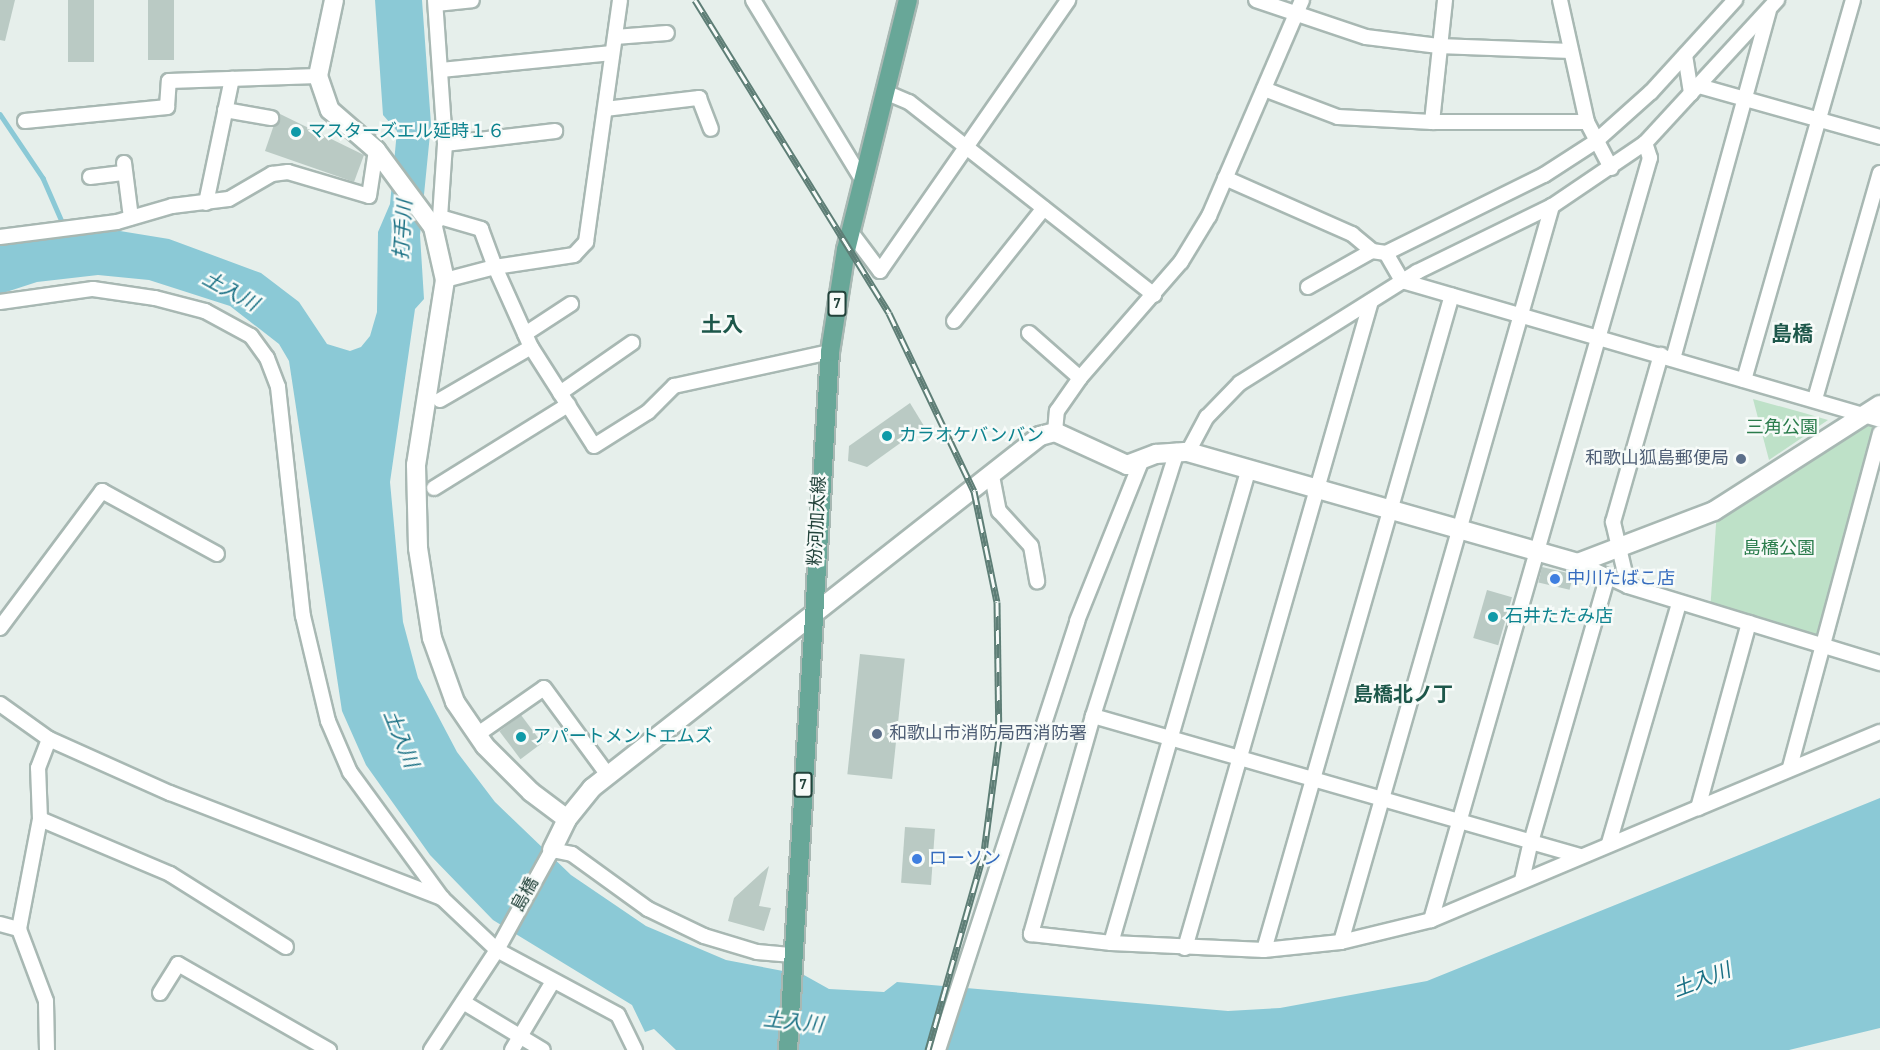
<!DOCTYPE html>
<meta charset="utf-8">
<style>
body{margin:0}
#map{position:relative;width:1880px;height:1050px;overflow:hidden;background:#e6efeb;font-family:"Sofia Sans Condensed","Noto Sans JP",sans-serif}
div>[style]{position:absolute}
[style*='--x']{left:calc(var(--x)*1px);top:calc(var(--y)*1px);width:calc(var(--w)*1px);rotate:calc(var(--a)*1deg)}
.green>*{inset:0;background:#bee1c8}
.water>*{inset:0;background:#8bc9d6}
.stream>*{height:4.5px;margin:-2.25px;padding:0 2.25px;transform-origin:2.25px;border-radius:2.25px;background:#8bc9d6}
.building>*{inset:0;background:#bacac4;transform-origin:0 0}
.roads{filter:drop-shadow(2px 0 #a8b8b3) drop-shadow(-2px 0 #a8b8b3) drop-shadow(0 2px #a8b8b3) drop-shadow(0 -2px #a8b8b3)}
.street>*{height:14px;margin:-7px;padding:0 7px;transform-origin:7px;border-radius:7px;background:#fff}
.secondary>*{height:18px;margin:-9px;padding:0 9px;transform-origin:9px;border-radius:9px;background:#fff}
.primary>*{height:18px;margin:-9px;padding:0 9px;transform-origin:9px;border-radius:9px;background:#68a798}
.rail>*{height:7px;margin-top:-3.5px;transform-origin:0;background:repeating-linear-gradient(90deg,#f7fbf9 0 14px,#5e7e76 0 28px);box-sizing:border-box;border-block:2px solid #5e7e76}
.dots>*{width:16px;height:16px;translate:-50% -50%;box-sizing:border-box;border:3px solid #f7fbf9;border-radius:50%}
span{translate:-50% -50%;white-space:nowrap;text-align:center;line-height:1.15;-webkit-text-stroke:5px #f7fbf9;paint-order:stroke}
.shield-label span{padding:2px 4px;background:#f7fbf9;border:2px solid;border-radius:4px;-webkit-text-stroke-width:0}
.shield-label{font-size:16px;color:#23433b;font-weight:700}
.culture-label{font-size:18px;color:#0d838f}
.left{translate:0 -50%;text-align:left}
.park-label{font-size:18px;color:#2a7c4c}
.service-label{font-size:18px;color:#4e5e75}
.right{translate:-100% -50%;text-align:right}
.street-label{font-size:18px;color:#23433b}
.shop-label{font-size:18px;color:#366cbe}
.water-label{font-size:20px;color:#186f83;font-style:italic}
.neighbourhood-label{font-size:20px;color:#1d574a;font-weight:700}
.quarter-label{font-size:21px;color:#1d574a;font-weight:700}
</style>
<div id="map">
<div class="green">
<i style="clip-path:polygon(1753px 399px,1804px 413px,1828px 420px,1769px 460px)"></i>
<i style="clip-path:polygon(1865px 415px,1880px 420px,1880px 433px,1821px 645px,1710px 612px,1717px 510px)"></i>
</div>
<div class="water">
<i style="clip-path:polygon(375px 0,422px 0,431px 124px,420px 235px,424px 299px,415px 309px,390px 482px,403px 622px,418px 678px,457px 752px,495px 802px,571px 875px,646px 926px,726px 960px,804px 975px,829px 989px,884px 992px,897px 982px,1228px 1011px,1280px 1008px,1427px 981px,1880px 798px,1880px 1028px,1789px 1050px,676px 1050px,654px 1029px,645px 1032px,632px 1005px,493px 920px,430px 855px,366px 765px,342px 711px,289px 361px,279px 344px,230px 306px,149px 280px,98px 275px,37px 282px,0 294px,0 243px,61px 232px,120px 231px,169px 239px,261px 273px,299px 302px,327px 344px,350px 351px,361px 347px,370px 336px,377px 312px,378px 232px,390px 204px,397px 131px,383px 115px)"></i>
</div>
<div class="stream">
<i style="--x:0;--y:114;--w:77;--a:56.1"></i>
<i style="--x:43;--y:178;--w:52;--a:66.4"></i>
</div>
<div class="building">
<i style="clip-path:polygon(0 0,15px 0,5px 41px,0 40px)"></i>
<i style="left:68px;top:0;width:26px;height:62px"></i>
<i style="left:148px;top:0;width:26px;height:60px"></i>
<i style="clip-path:polygon(278px 113px,364px 155px,354px 182px,265px 151px)"></i>
<i style="clip-path:polygon(910px 403px,924px 426px,867px 467px,848px 461px,849px 446px)"></i>
<i style="left:1542px;top:567px;width:32px;height:16px;rotate:13deg"></i>
<i style="left:1487px;top:590px;width:26px;height:50px;rotate:16deg"></i>
<i style="left:860px;top:654px;width:45px;height:121px;rotate:6deg"></i>
<i style="left:521px;top:715px;width:35px;height:27px;rotate:53deg"></i>
<i style="left:905px;top:827px;width:30px;height:56px;rotate:4deg"></i>
<i style="clip-path:polygon(769px 866px,759px 906px,771px 908px,764px 931px,728px 921px,734px 898px)"></i>
</div>
<div class="roads">
<div class="street">
<i style="--x:435;--y:0;--w:144;--a:86"></i>
<i style="--x:445;--y:144;--w:73;--a:93.9"></i>
<i style="--x:753;--y:0;--w:210;--a:58.7"></i>
<i style="--x:1256;--y:0;--w:116;--a:18.6"></i>
<i style="--x:1366;--y:37;--w:73;--a:7.1"></i>
<i style="--x:1438;--y:46;--w:133;--a:2.2"></i>
<i style="--x:1560;--y:0;--w:125;--a:77.5"></i>
<i style="--x:1587;--y:122;--w:52;--a:62.4"></i>
<i style="--x:436;--y:4;--w:36;--a:-6"></i>
<i style="--x:615;--y:37;--w:52;--a:-4.4"></i>
<i style="--x:1685;--y:55;--w:39;--a:81"></i>
<i style="--x:441;--y:70;--w:172;--a:-5.7"></i>
<i style="--x:1699;--y:86;--w:188;--a:15.7"></i>
<i style="--x:1264;--y:89;--w:79;--a:20.7"></i>
<i style="--x:1338;--y:117;--w:94;--a:3"></i>
<i style="--x:1432;--y:122;--w:123;--a:-83.9"></i>
<i style="--x:885;--y:92;--w:26;--a:23"></i>
<i style="--x:909;--y:102;--w:312;--a:38.2"></i>
<i style="--x:605;--y:109;--w:95;--a:-6.7"></i>
<i style="--x:699;--y:98;--w:33;--a:69"></i>
<i style="--x:225;--y:110;--w:47;--a:9.9"></i>
<i style="--x:25;--y:121;--w:143;--a:-5.6"></i>
<i style="--x:167;--y:107;--w:26;--a:-86"></i>
<i style="--x:169;--y:81;--w:149;--a:-1.9"></i>
<i style="--x:1432;--y:122;--w:155;--a:0"></i>
<i style="--x:445;--y:144;--w:111;--a:-6.7"></i>
<i style="--x:124;--y:163;--w:55;--a:82.7"></i>
<i style="--x:90;--y:177;--w:35;--a:-7"></i>
<i style="--x:1225;--y:178;--w:139;--a:23.8"></i>
<i style="--x:1352;--y:234;--w:26;--a:40"></i>
<i style="--x:206;--y:203;--w:127;--a:-78.2"></i>
<i style="--x:433;--y:227;--w:12;--a:-55"></i>
<i style="--x:440;--y:217;--w:43;--a:16.3"></i>
<i style="--x:481;--y:229;--w:40;--a:69.8"></i>
<i style="--x:495;--y:267;--w:80;--a:-8.6"></i>
<i style="--x:574;--y:255;--w:18;--a:-47"></i>
<i style="--x:586;--y:242;--w:244;--a:-82"></i>
<i style="--x:850;--y:231;--w:50;--a:53.1"></i>
<i style="--x:880;--y:271;--w:330;--a:-55.2"></i>
<i style="--x:0;--y:237;--w:118;--a:-7.3"></i>
<i style="--x:117;--y:222;--w:57;--a:-16.2"></i>
<i style="--x:172;--y:206;--w:57;--a:-7"></i>
<i style="--x:229;--y:199;--w:50;--a:-30.2"></i>
<i style="--x:272;--y:174;--w:16;--a:-7"></i>
<i style="--x:288;--y:172;--w:84;--a:16.5"></i>
<i style="--x:369;--y:196;--w:47;--a:-81.3"></i>
<i style="--x:1386;--y:253;--w:176;--a:-26.3"></i>
<i style="--x:1544;--y:175;--w:61;--a:-32.9"></i>
<i style="--x:1595;--y:142;--w:75;--a:-41.8"></i>
<i style="--x:1651;--y:92;--w:125;--a:-47.6"></i>
<i style="--x:445;--y:280;--w:52;--a:-14.6"></i>
<i style="--x:495;--y:267;--w:88;--a:65.8"></i>
<i style="--x:531;--y:347;--w:117;--a:57.5"></i>
<i style="--x:594;--y:446;--w:64;--a:-32.2"></i>
<i style="--x:648;--y:412;--w:37;--a:-45"></i>
<i style="--x:674;--y:386;--w:160;--a:-12.3"></i>
<i style="--x:1308;--y:287;--w:73;--a:-29.4"></i>
<i style="--x:1372;--y:251;--w:14;--a:8"></i>
<i style="--x:1386;--y:253;--w:32;--a:60"></i>
<i style="--x:1402;--y:281;--w:498;--a:16.2"></i>
<i style="--x:0;--y:302;--w:94;--a:-8"></i>
<i style="--x:93;--y:289;--w:63;--a:8.3"></i>
<i style="--x:155;--y:298;--w:52;--a:14.6"></i>
<i style="--x:205;--y:311;--w:52;--a:28.5"></i>
<i style="--x:251;--y:336;--w:27;--a:54"></i>
<i style="--x:267;--y:358;--w:31;--a:69"></i>
<i style="--x:278;--y:387;--w:230;--a:83.8"></i>
<i style="--x:303;--y:616;--w:108;--a:76.6"></i>
<i style="--x:328;--y:721;--w:56;--a:66.7"></i>
<i style="--x:350;--y:772;--w:156;--a:53.9"></i>
<i style="--x:954;--y:321;--w:144;--a:-51.5"></i>
<i style="--x:1029;--y:333;--w:68;--a:41.4"></i>
<i style="--x:525;--y:334;--w:55;--a:-33.1"></i>
<i style="--x:1673;--y:359;--w:361;--a:-74.6"></i>
<i style="--x:1744;--y:380;--w:395;--a:-74"></i>
<i style="--x:560;--y:393;--w:88;--a:-34.8"></i>
<i style="--x:1815;--y:399;--w:235;--a:-74"></i>
<i style="--x:440;--y:400;--w:105;--a:-30.2"></i>
<i style="--x:1055;--y:432;--w:21;--a:-85"></i>
<i style="--x:1057;--y:411;--w:40;--a:-55.1"></i>
<i style="--x:1080;--y:378;--w:154;--a:-49"></i>
<i style="--x:1181;--y:262;--w:54;--a:-58.7"></i>
<i style="--x:1209;--y:216;--w:235;--a:-66.7"></i>
<i style="--x:1177;--y:451;--w:278;--a:107.6"></i>
<i style="--x:1093;--y:716;--w:456;--a:16"></i>
<i style="--x:1531;--y:842;--w:274;--a:-73.9"></i>
<i style="--x:1188;--y:452;--w:40;--a:-62"></i>
<i style="--x:1207;--y:417;--w:47;--a:-45.9"></i>
<i style="--x:1240;--y:383;--w:209;--a:-32.1"></i>
<i style="--x:1417;--y:272;--w:150;--a:-26.1"></i>
<i style="--x:1552;--y:206;--w:112;--a:-34.1"></i>
<i style="--x:1645;--y:143;--w:195;--a:-47.3"></i>
<i style="--x:992;--y:476;--w:36;--a:79"></i>
<i style="--x:999;--y:511;--w:47;--a:47.6"></i>
<i style="--x:1031;--y:546;--w:36;--a:80"></i>
<i style="--x:434;--y:488;--w:158;--a:-31.8"></i>
<i style="--x:1578;--y:563;--w:55;--a:24.7"></i>
<i style="--x:1628;--y:586;--w:66;--a:-103.2"></i>
<i style="--x:1613;--y:522;--w:174;--a:-74"></i>
<i style="--x:1628;--y:586;--w:264;--a:17"></i>
<i style="--x:0;--y:628;--w:171;--a:-53.3"></i>
<i style="--x:102;--y:491;--w:131;--a:28.7"></i>
<i style="--x:0;--y:704;--w:60;--a:35.5"></i>
<i style="--x:49;--y:739;--w:133;--a:24.1"></i>
<i style="--x:170;--y:793;--w:292;--a:21.1"></i>
<i style="--x:442;--y:898;--w:76;--a:43.4"></i>
<i style="--x:497;--y:950;--w:137;--a:28.2"></i>
<i style="--x:618;--y:1015;--w:39;--a:64"></i>
<i style="--x:1093;--y:716;--w:227;--a:105.9"></i>
<i style="--x:1031;--y:934;--w:81;--a:6.4"></i>
<i style="--x:1111;--y:943;--w:491;--a:-73.8"></i>
<i style="--x:478;--y:734;--w:80;--a:-34.9"></i>
<i style="--x:544;--y:688;--w:108;--a:53.7"></i>
<i style="--x:1790;--y:767;--w:346;--a:-74.9"></i>
<i style="--x:1698;--y:808;--w:197;--a:-22.7"></i>
<i style="--x:40;--y:819;--w:141;--a:22.9"></i>
<i style="--x:170;--y:874;--w:137;--a:32.2"></i>
<i style="--x:1609;--y:843;--w:250;--a:-73.7"></i>
<i style="--x:1522;--y:880;--w:39;--a:-77"></i>
<i style="--x:1531;--y:842;--w:51;--a:15.9"></i>
<i style="--x:1431;--y:920;--w:290;--a:-22.8"></i>
<i style="--x:1698;--y:808;--w:192;--a:-74.6"></i>
<i style="--x:0;--y:924;--w:20;--a:15"></i>
<i style="--x:1341;--y:942;--w:766;--a:-74"></i>
<i style="--x:1111;--y:943;--w:153;--a:2.6"></i>
<i style="--x:1264;--y:950;--w:681;--a:-73.99"></i>
<i style="--x:1185;--y:948;--w:673;--a:-73.96"></i>
<i style="--x:1264;--y:950;--w:77;--a:-5.9"></i>
<i style="--x:1341;--y:942;--w:93;--a:-13.7"></i>
<i style="--x:1431;--y:920;--w:793;--a:-73.97"></i>
<i style="--x:1650;--y:158;--w:16;--a:-108"></i>
<i style="--x:160;--y:993;--w:34;--a:-58"></i>
<i style="--x:178;--y:964;--w:174;--a:29.7"></i>
<i style="--x:463;--y:1002;--w:93;--a:31"></i>
<i style="--x:47;--y:1050;--w:49;--a:-91.2"></i>
<i style="--x:46;--y:1001;--w:77;--a:-110.6"></i>
<i style="--x:19;--y:929;--w:112;--a:-79.2"></i>
<i style="--x:40;--y:819;--w:51;--a:-92.2"></i>
<i style="--x:38;--y:768;--w:31;--a:-69"></i>
<i style="--x:431;--y:1050;--w:120;--a:-56.6"></i>
<i style="--x:497;--y:950;--w:114;--a:-61.2"></i>
<i style="--x:552;--y:850;--w:20;--a:11"></i>
<i style="--x:572;--y:854;--w:94;--a:35.9"></i>
<i style="--x:648;--y:909;--w:62;--a:25.7"></i>
<i style="--x:704;--y:936;--w:55;--a:16.8"></i>
<i style="--x:757;--y:952;--w:36;--a:5"></i>
<i style="--x:512;--y:1050;--w:78;--a:-59.2"></i>
<i style="--x:938;--y:1050;--w:451;--a:-72"></i>
<i style="--x:1077;--y:621;--w:171;--a:-68.1"></i>
</div>
<div class="secondary">
<i style="--x:334;--y:0;--w:78;--a:101.9"></i>
<i style="--x:318;--y:76;--w:36;--a:71"></i>
<i style="--x:330;--y:110;--w:61;--a:41"></i>
<i style="--x:376;--y:150;--w:96;--a:53.5"></i>
<i style="--x:433;--y:227;--w:54;--a:77.2"></i>
<i style="--x:445;--y:280;--w:187;--a:98.9"></i>
<i style="--x:416;--y:465;--w:83;--a:88.6"></i>
<i style="--x:418;--y:548;--w:91;--a:81.2"></i>
<i style="--x:432;--y:638;--w:68;--a:70.2"></i>
<i style="--x:455;--y:702;--w:53;--a:55.7"></i>
<i style="--x:485;--y:746;--w:65;--a:45"></i>
<i style="--x:531;--y:792;--w:45;--a:36.9"></i>
<i style="--x:552;--y:850;--w:34;--a:-64"></i>
<i style="--x:567;--y:819;--w:40;--a:-51"></i>
<i style="--x:592;--y:788;--w:570;--a:-38.16"></i>
<i style="--x:1040;--y:436;--w:16;--a:-15"></i>
<i style="--x:1055;--y:432;--w:79;--a:24.6"></i>
<i style="--x:1127;--y:465;--w:31;--a:-21"></i>
<i style="--x:1156;--y:454;--w:32;--a:-4"></i>
<i style="--x:1188;--y:452;--w:405;--a:15.9"></i>
<i style="--x:1578;--y:563;--w:146;--a:-20.9"></i>
<i style="--x:1714;--y:511;--w:197;--a:-32.6"></i>
</div>
<div class="primary">
<i style="--x:788;--y:1050;--w:699;--a:-86.56"></i>
<i style="--x:830;--y:352;--w:103;--a:-81.1"></i>
<i style="--x:846;--y:250;--w:258;--a:-76.1"></i>
</div>
</div>
<div class="rail">
<i style="--x:695;--y:0;--w:368;--a:58.2"></i>
<i style="--x:889;--y:313;--w:197;--a:64.5"></i>
<i style="--x:974;--y:491;--w:113;--a:78.3"></i>
<i style="--x:997;--y:602;--w:136;--a:89.2"></i>
<i style="--x:999;--y:738;--w:115;--a:97.5"></i>
<i style="--x:984;--y:852;--w:206;--a:105.8"></i>
</div>
<div class="dots">
<i style="left:296px;top:132px;background:#0f9aa8"></i>
<i style="left:887px;top:436px;background:#0f9aa8"></i>
<i style="left:1741px;top:459px;background:#5c6f8a"></i>
<i style="left:1555px;top:579px;background:#3f7fe0"></i>
<i style="left:1493px;top:617px;background:#0f9aa8"></i>
<i style="left:877px;top:734px;background:#5c6f8a"></i>
<i style="left:521px;top:737px;background:#0f9aa8"></i>
<i style="left:917px;top:859px;background:#3f7fe0"></i>
</div>
<div class="shield-label">
<span style="left:837px;top:304px">7</span>
<span style="left:803px;top:785px">7</span>
</div>
<div class="culture-label">
<span class="left" style="left:308px;top:132px">マスターズエル延時１６</span>
<span class="left" style="left:899px;top:436px">カラオケバンバン</span>
<span class="left" style="left:1505px;top:617px">石井たたみ店</span>
<span class="left" style="left:533px;top:737px">アパートメントエムズ</span>
</div>
<div class="park-label">
<span style="left:1782px;top:428px">三角公園</span>
<span style="left:1779px;top:549px">島橋公園</span>
</div>
<div class="service-label">
<span class="right" style="left:1729px;top:459px">和歌山狐島郵便局</span>
<span class="left" style="left:889px;top:734px">和歌山市消防局西消防署</span>
</div>
<div class="street-label">
<span style="left:818px;top:521px;rotate:-87deg">粉河加太線</span>
<span style="left:526px;top:895px;rotate:-61deg">島橋</span>
</div>
<div class="shop-label">
<span class="left" style="left:1567px;top:579px">中川たばこ店</span>
<span class="left" style="left:929px;top:859px">ローソン</span>
</div>
<div class="water-label">
<span style="left:404px;top:230px;rotate:-86deg">打手川</span>
<span style="left:230px;top:292px;rotate:29deg">土入川</span>
<span style="left:400px;top:739px;rotate:68deg">土入川</span>
<span style="left:1702px;top:981px;rotate:-21deg">土入川</span>
<span style="left:793px;top:1023px;rotate:6deg">土入川</span>
</div>
<div class="neighbourhood-label">
<span style="left:1403px;top:695px">島橋北ノ丁</span>
</div>
<div class="quarter-label">
<span style="left:722px;top:326px">土入</span>
<span style="left:1792px;top:335px">島橋</span>
</div>
</div>
